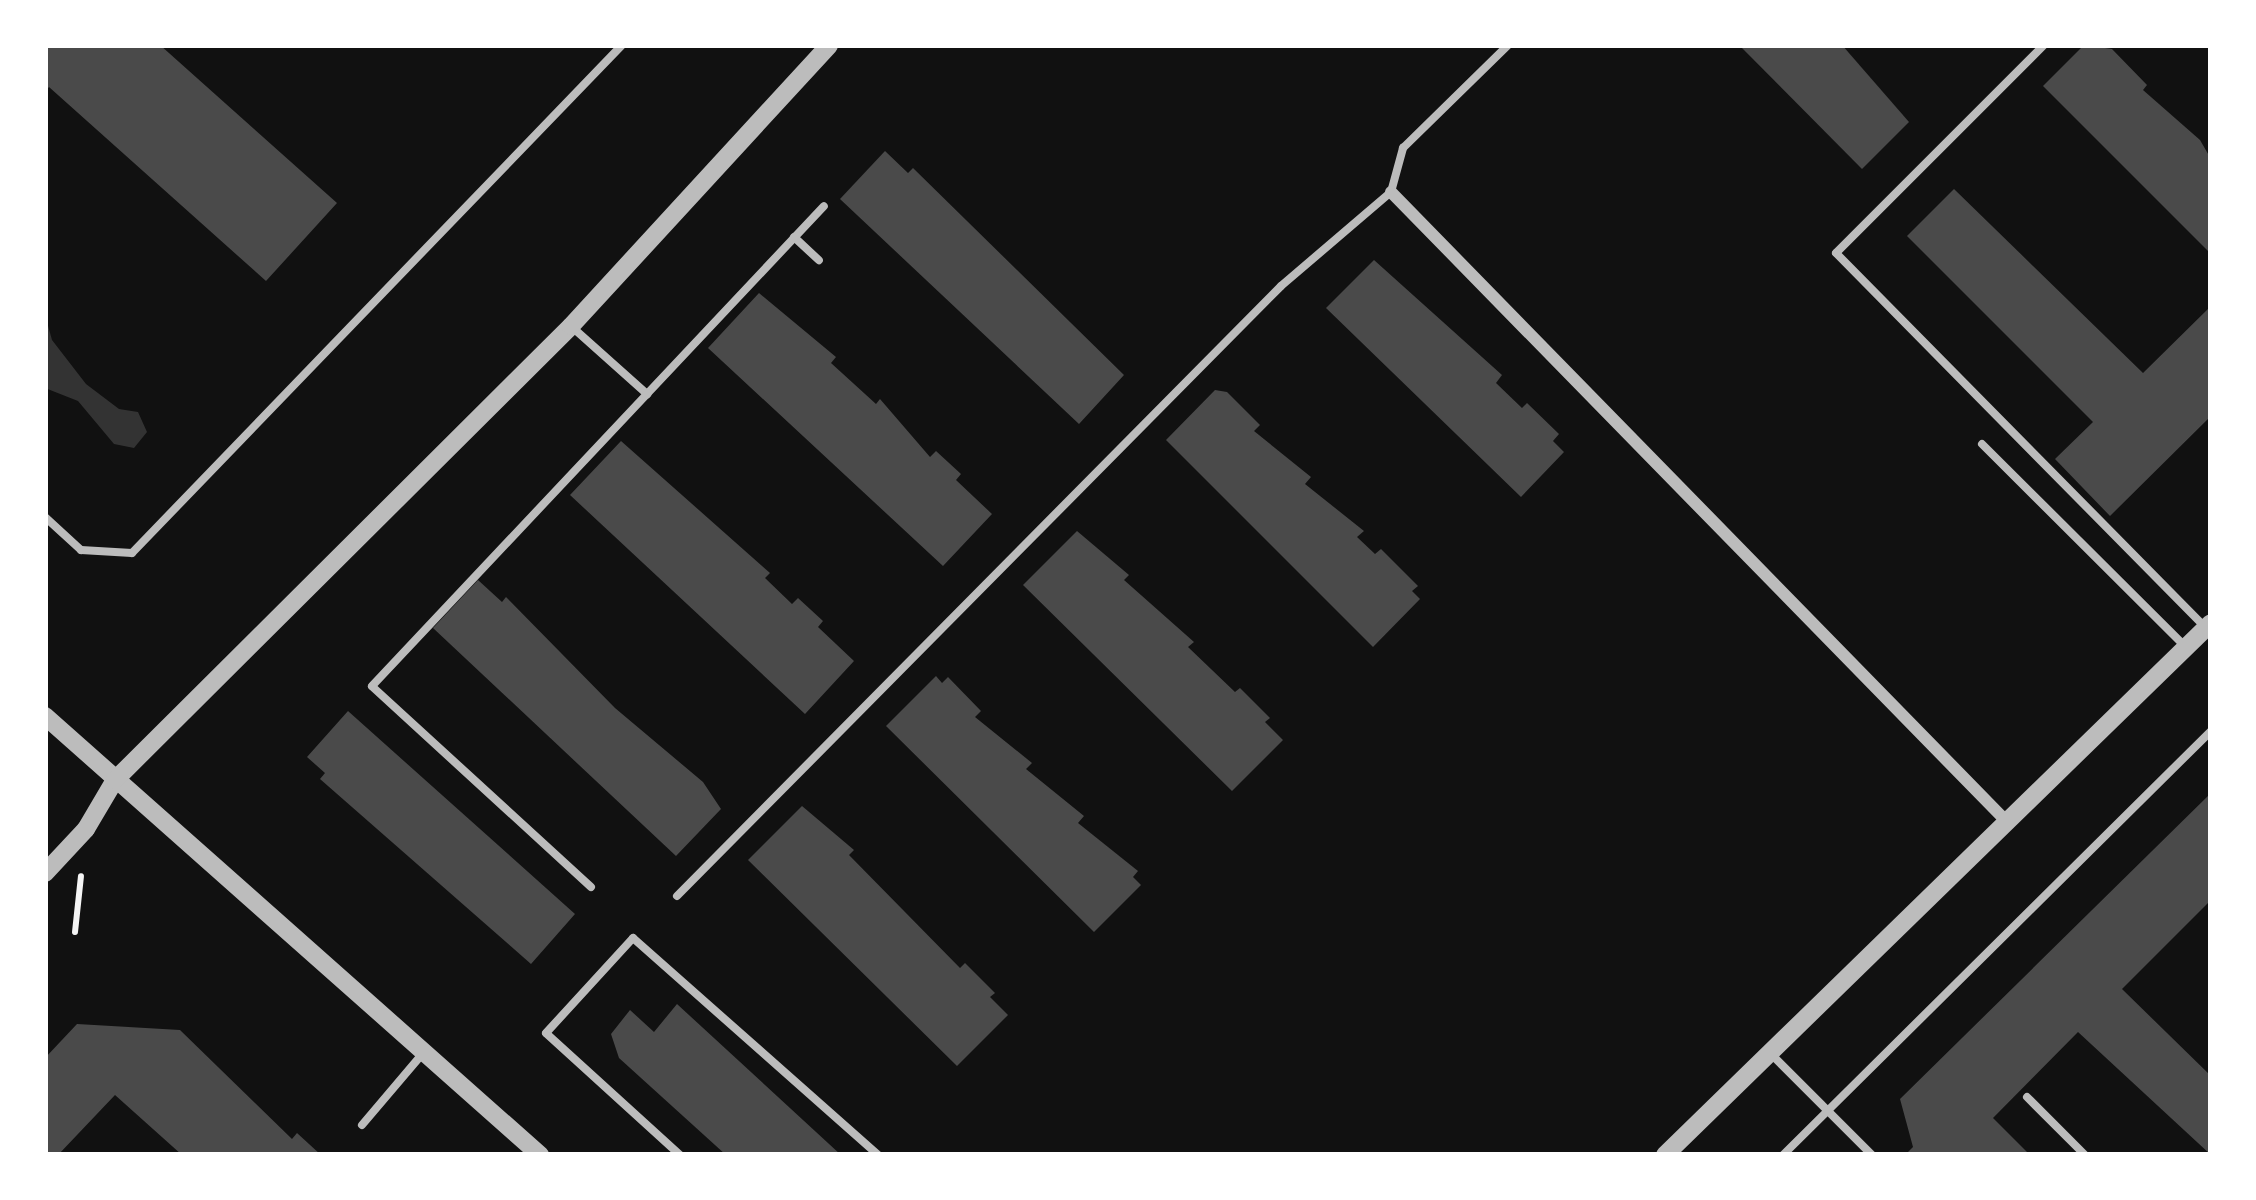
<!DOCTYPE html>
<style>
body{margin:0}
#map{position:relative;width:2256px;height:1200px;overflow:hidden;background:#111;font-family:"PT Sans Narrow",sans-serif}
div>[style]{position:absolute}
[style*='--x']{left:calc(var(--x)*1px);top:calc(var(--y)*1px);width:calc(var(--w)*1px);rotate:calc(var(--a)*1deg)}
.water>*{inset:0;background:#333}
.building>*{inset:0;background:#4a4a4a}
.path>*{height:6px;margin:-3px;padding:0 3px;transform-origin:3px;border-radius:3px;background:#f5f5f5}
.service>*{height:8px;margin:-4px;padding:0 4px;transform-origin:4px;border-radius:4px;background:#bcbcbc}
.minor>*{height:12px;margin:-6px;padding:0 6px;transform-origin:6px;border-radius:6px;background:#bcbcbc}
.tertiary>*{height:18px;margin:-9px;padding:0 9px;transform-origin:9px;border-radius:9px;background:#bcbcbc}
span{translate:-50% -50%;white-space:nowrap;text-align:center;line-height:1.15;-webkit-text-stroke:10px #fff;paint-order:stroke}
.frame{position:absolute;inset:0;border:48px solid #fff;pointer-events:none}
</style>
<div id="map">
<div class="water">
<i style="clip-path:polygon(45px 315px,52px 340px,86px 384px,119px 409px,138px 412px,147px 432px,134px 448px,114px 444px,78px 401px,45px 388px)"></i>
</div>
<div class="building">
<i style="clip-path:polygon(45px 45px,160px 45px,337px 203px,266px 281px,49px 87px,45px 92px)"></i>
<i style="clip-path:polygon(1739px 45px,1842px 45px,1909px 122px,1862px 169px)"></i>
<i style="clip-path:polygon(2084px 45px,2112px 49px,2147px 85px,2143px 90px,2200px 140px,2211px 159px,2211px 254px,2043px 86px)"></i>
<i style="clip-path:polygon(885px 151px,908px 173px,913px 168px,1124px 375px,1079px 424px,840px 199px)"></i>
<i style="clip-path:polygon(1954px 189px,2143px 373px,2211px 306px,2211px 416px,2110px 516px,2055px 459px,2093px 422px,1907px 236px)"></i>
<i style="clip-path:polygon(1374px 260px,1502px 375px,1496px 383px,1522px 408px,1527px 403px,1559px 434px,1553px 441px,1564px 452px,1521px 497px,1326px 308px)"></i>
<i style="clip-path:polygon(759px 293px,836px 357px,831px 363px,876px 404px,880px 399px,930px 457px,936px 451px,961px 474px,956px 480px,992px 514px,943px 566px,708px 348px)"></i>
<i style="clip-path:polygon(1215px 390px,1227px 392px,1260px 425px,1254px 431px,1311px 477px,1305px 484px,1364px 531px,1357px 537px,1375px 554px,1381px 549px,1418px 586px,1412px 591px,1420px 599px,1373px 647px,1166px 440px)"></i>
<i style="clip-path:polygon(621px 441px,770px 573px,765px 578px,792px 604px,798px 598px,823px 621px,818px 627px,854px 661px,805px 714px,570px 495px)"></i>
<i style="clip-path:polygon(1077px 531px,1129px 575px,1124px 580px,1194px 642px,1188px 647px,1235px 692px,1240px 688px,1270px 718px,1265px 722px,1283px 740px,1232px 791px,1023px 585px)"></i>
<i style="clip-path:polygon(478px 580px,502px 602px,506px 597px,615px 708px,703px 782px,721px 809px,676px 856px,433px 628px)"></i>
<i style="clip-path:polygon(936px 676px,942px 683px,948px 677px,981px 711px,975px 717px,1032px 763px,1026px 769px,1084px 816px,1078px 823px,1138px 871px,1133px 877px,1141px 885px,1094px 932px,886px 726px)"></i>
<i style="clip-path:polygon(348px 711px,575px 914px,531px 964px,320px 779px,325px 773px,307px 757px)"></i>
<i style="clip-path:polygon(2211px 793px,2211px 900px,2122px 989px,2211px 1076px,2211px 1155px,2078px 1032px,1993px 1118px,2030px 1155px,1905px 1155px,1913px 1147px,1900px 1099px)"></i>
<i style="clip-path:polygon(802px 806px,854px 850px,849px 855px,960px 968px,965px 963px,995px 993px,990px 997px,1008px 1015px,957px 1066px,748px 860px)"></i>
<i style="clip-path:polygon(677px 1004px,841px 1155px,726px 1155px,619px 1058px,611px 1034px,630px 1010px,654px 1032px)"></i>
<i style="clip-path:polygon(77px 1024px,180px 1030px,292px 1139px,297px 1133px,321px 1155px,182px 1155px,115px 1095px,58px 1155px,45px 1155px,45px 1058px)"></i>
</div>
<div class="path">
<i style="--x:75;--y:932;--w:56;--a:-83.9"></i>
</div>
<div class="service">
<i style="--x:2044;--y:45;--w:294;--a:135"></i>
<i style="--x:1836;--y:253;--w:525;--a:45.39"></i>
<i style="--x:794;--y:237;--w:34;--a:43"></i>
<i style="--x:572;--y:327;--w:101;--a:41.8"></i>
<i style="--x:1982;--y:444;--w:286;--a:44.9"></i>
<i style="--x:45;--y:517;--w:49;--a:42.5"></i>
<i style="--x:81;--y:550;--w:51;--a:3.4"></i>
<i style="--x:132;--y:553;--w:706;--a:-46.03"></i>
<i style="--x:591;--y:887;--w:297;--a:-137.5"></i>
<i style="--x:372;--y:686;--w:659;--a:-46.72"></i>
<i style="--x:677;--y:896;--w:858;--a:-45.28"></i>
<i style="--x:1281;--y:286;--w:145;--a:-40.5"></i>
<i style="--x:1391;--y:192;--w:46;--a:-74.7"></i>
<i style="--x:1403;--y:148;--w:147;--a:-44.4"></i>
<i style="--x:1771;--y:1054;--w:143;--a:45"></i>
<i style="--x:2027;--y:1097;--w:82;--a:45"></i>
<i style="--x:362;--y:1125;--w:94;--a:-49.7"></i>
<i style="--x:680;--y:1155;--w:181;--a:-137.7"></i>
<i style="--x:546;--y:1033;--w:129;--a:-47.5"></i>
<i style="--x:633;--y:938;--w:327;--a:41.5"></i>
<i style="--x:1783;--y:1155;--w:602;--a:-44.73"></i>
</div>
<div class="minor">
<i style="--x:1391;--y:192;--w:881;--a:45.64"></i>
</div>
<div class="tertiary">
<i style="--x:45;--y:716;--w:662;--a:41.57"></i>
<i style="--x:45;--y:873;--w:60;--a:-47"></i>
<i style="--x:86;--y:829;--w:57;--a:-59.4"></i>
<i style="--x:115;--y:780;--w:643;--a:-44.87"></i>
<i style="--x:571;--y:326;--w:381;--a:-47.4"></i>
<i style="--x:1665;--y:1155;--w:762;--a:-44.26"></i>
</div>
<div class="frame"></div>
</div>
